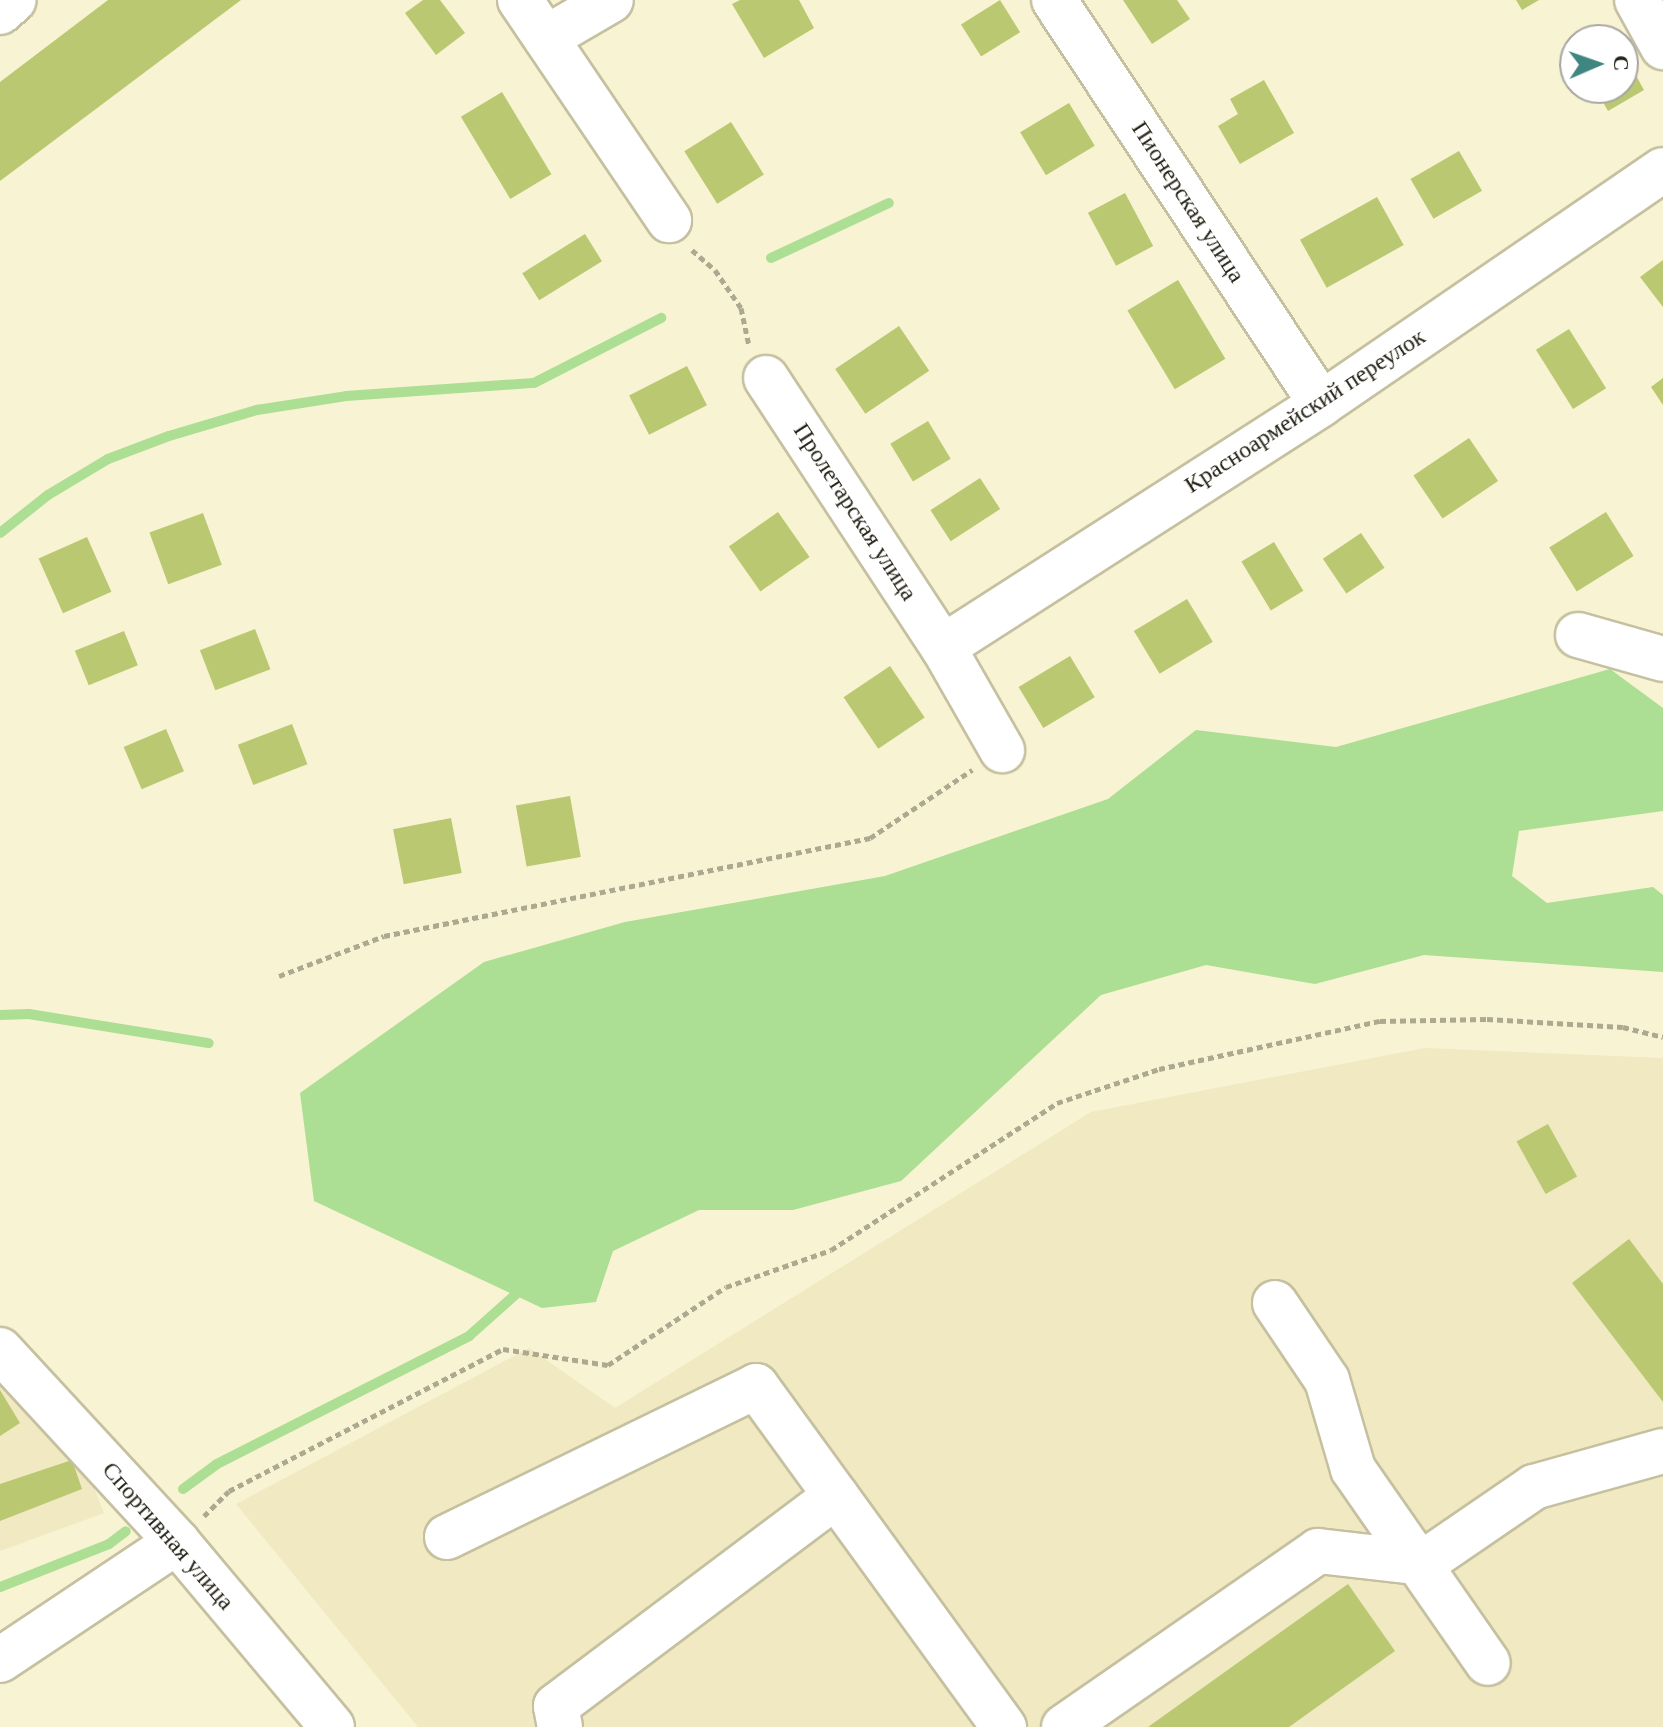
<!DOCTYPE html>
<meta charset="utf-8">
<style>
body{margin:0}
#map{position:relative;width:1663px;height:1727px;overflow:hidden;background:#f8f3d2;font-family:Georgia,serif}
div>[style]{position:absolute}
[style*='--x']{left:calc(var(--x)*1px);top:calc(var(--y)*1px);width:calc(var(--w)*1px);rotate:calc(var(--a)*1deg)}
.built>*{inset:0;background:#f0e9c1}
.water>*{inset:0;background:#acde93}
.stream>*{height:10px;margin:-5px;padding:0 5px;transform-origin:5px;border-radius:5px;background:#acde93}
.building>*{inset:0;background:#b9c871;transform-origin:0 0}
.path>*{height:5px;margin-top:-2.5px;transform-origin:0;background:repeating-linear-gradient(90deg,#ada990 0 6px,transparent 0 10px)}
.roads{filter:drop-shadow(2px 0 #c5c0a0) drop-shadow(-2px 0 #c5c0a0) drop-shadow(0 2px #c5c0a0) drop-shadow(0 -2px #c5c0a0)}
.minor>*{height:44px;margin:-22px;padding:0 22px;transform-origin:22px;border-radius:22px;background:#fff}
span{translate:-50% -50%;white-space:nowrap;text-align:center;line-height:1.15;-webkit-text-stroke:7px #fff;paint-order:stroke}
.street-label{font-size:24px;color:#232115}
.north{position:absolute;left:1559px;top:24px;width:80px;height:80px;box-sizing:border-box;background:#fff;border:2px solid #a7a6a1;border-radius:50%;rotate:88deg;font-size:22px;font-weight:700;line-height:32px;text-align:center;color:#232115}
.north::after{content:'';display:block;margin:auto;width:28px;height:36px;background:#3f8681;clip-path:polygon(50% 0,100% 100%,50% 72%,0 100%)}
</style>
<div id="map">
<div class="built">
<i style="clip-path:polygon(1425px 1048px,1663px 1058px,1663px 1727px,418px 1727px,236px 1504px,529px 1348px,615px 1408px,1091px 1112px)"></i>
<i style="clip-path:polygon(0 1374px,81px 1455px,104px 1513px,0 1551px)"></i>
</div>
<div class="water">
<i style="clip-path:polygon(1610px 669px,1663px 708px,1663px 811px,1519px 831px,1512px 876px,1547px 903px,1653px 887px,1663px 895px,1663px 972px,1424px 955px,1315px 984px,1206px 965px,1101px 995px,901px 1181px,793px 1210px,699px 1210px,613px 1251px,596px 1302px,542px 1308px,314px 1201px,300px 1093px,484px 962px,625px 922px,885px 876px,1108px 799px,1196px 730px,1336px 747px)"></i>
</div>
<div class="stream">
<i style="--x:771;--y:258;--w:130;--a:-25"></i>
<i style="--x:0;--y:533;--w:61;--a:-38.4"></i>
<i style="--x:48;--y:495;--w:70;--a:-31"></i>
<i style="--x:108;--y:459;--w:65;--a:-20.7"></i>
<i style="--x:169;--y:436;--w:92;--a:-16.5"></i>
<i style="--x:257;--y:410;--w:90;--a:-8.9"></i>
<i style="--x:346;--y:396;--w:188;--a:-4"></i>
<i style="--x:534;--y:383;--w:143;--a:-27.1"></i>
<i style="--x:0;--y:1015;--w:29;--a:-2"></i>
<i style="--x:29;--y:1014;--w:182;--a:9.2"></i>
<i style="--x:183;--y:1489;--w:42;--a:-36.3"></i>
<i style="--x:217;--y:1464;--w:283;--a:-26.9"></i>
<i style="--x:469;--y:1336;--w:62;--a:-41.7"></i>
<i style="--x:0;--y:1587;--w:117;--a:-21.5"></i>
<i style="--x:109;--y:1544;--w:21;--a:-37"></i>
</div>
<div class="building">
<i style="clip-path:polygon(108px 0,241px 0,0 181px,0 82px)"></i>
<i style="clip-path:polygon(423px 0,440px 0,465px 33px,436px 55px,405px 13px)"></i>
<i style="clip-path:polygon(740px 0,799px 0,814px 28px,764px 58px,732px 4px)"></i>
<i style="left:1000px;top:0;width:38px;height:46px;rotate:58deg"></i>
<i style="clip-path:polygon(1123px 0,1177px 0,1190px 19px,1152px 44px)"></i>
<i style="clip-path:polygon(1516px 0,1539px 0,1522px 10px)"></i>
<i style="clip-path:polygon(1623px 52px,1644px 90px,1608px 111px,1595px 88px,1623px 88px)"></i>
<i style="clip-path:polygon(1264px 80px,1294px 133px,1240px 164px,1218px 126px,1238px 114px,1230px 99px)"></i>
<i style="left:502px;top:92px;width:96px;height:48px;rotate:59deg"></i>
<i style="left:1069px;top:103px;width:50px;height:57px;rotate:59deg"></i>
<i style="left:731px;top:122px;width:62px;height:55px;rotate:58deg"></i>
<i style="left:1459px;top:151px;width:46px;height:56px;rotate:60deg"></i>
<i style="left:1125px;top:193px;width:60px;height:42px;rotate:62deg"></i>
<i style="left:1377px;top:197px;width:55px;height:88px;rotate:61deg"></i>
<i style="left:585px;top:234px;width:32px;height:74px;rotate:58deg"></i>
<i style="clip-path:polygon(1663px 260px,1663px 307px,1640px 277px)"></i>
<i style="left:1178px;top:280px;width:92px;height:59px;rotate:59deg"></i>
<i style="left:899px;top:326px;width:54px;height:77px;rotate:56deg"></i>
<i style="left:1569px;top:329px;width:70px;height:39px;rotate:58deg"></i>
<i style="left:687px;top:366px;width:44px;height:65px;rotate:63deg"></i>
<i style="clip-path:polygon(1663px 378px,1663px 405px,1651px 387px)"></i>
<i style="left:928px;top:421px;width:44px;height:44px;rotate:59deg"></i>
<i style="left:1469px;top:438px;width:52px;height:67px;rotate:56deg"></i>
<i style="left:980px;top:478px;width:37px;height:59px;rotate:57deg"></i>
<i style="left:778px;top:512px;width:55px;height:60px;rotate:55deg"></i>
<i style="left:1606px;top:512px;width:52px;height:67px;rotate:58deg"></i>
<i style="left:203px;top:513px;width:55px;height:57px;rotate:70deg"></i>
<i style="left:1361px;top:533px;width:42px;height:46px;rotate:56deg"></i>
<i style="left:87px;top:537px;width:60px;height:53px;rotate:66deg"></i>
<i style="left:1274px;top:542px;width:57px;height:38px;rotate:59deg"></i>
<i style="left:1187px;top:599px;width:50px;height:62px;rotate:59deg"></i>
<i style="left:255px;top:629px;width:43px;height:59px;rotate:69deg"></i>
<i style="left:124px;top:631px;width:37px;height:53px;rotate:68deg"></i>
<i style="left:1070px;top:656px;width:48px;height:60px;rotate:59deg"></i>
<i style="left:890px;top:666px;width:62px;height:56px;rotate:56deg"></i>
<i style="left:292px;top:724px;width:43px;height:58px;rotate:69deg"></i>
<i style="left:166px;top:729px;width:46px;height:46px;rotate:67deg"></i>
<i style="left:570px;top:796px;width:62px;height:55px;rotate:80deg"></i>
<i style="left:451px;top:818px;width:56px;height:59px;rotate:79deg"></i>
<i style="left:1548px;top:1124px;width:60px;height:36px;rotate:61deg"></i>
<i style="clip-path:polygon(1629px 1239px,1663px 1284px,1663px 1402px,1572px 1283px)"></i>
<i style="clip-path:polygon(0 1390px,20px 1423px,0 1436px)"></i>
<i style="clip-path:polygon(72px 1460px,82px 1489px,0 1521px,0 1484px)"></i>
<i style="clip-path:polygon(1348px 1584px,1395px 1651px,1289px 1727px,1148px 1727px)"></i>
</div>
<div class="path">
<i style="--x:692;--y:250;--w:30;--a:41"></i>
<i style="--x:715;--y:270;--w:46;--a:55.6"></i>
<i style="--x:741;--y:308;--w:38;--a:78"></i>
<i style="--x:279;--y:976;--w:112;--a:-20.9"></i>
<i style="--x:384;--y:936;--w:496;--a:-11.4"></i>
<i style="--x:870;--y:838;--w:123;--a:-33.7"></i>
<i style="--x:204;--y:1516;--w:35;--a:-45"></i>
<i style="--x:229;--y:1491;--w:309;--a:-27.4"></i>
<i style="--x:503;--y:1349;--w:106;--a:8.7"></i>
<i style="--x:608;--y:1365;--w:141;--a:-33.5"></i>
<i style="--x:726;--y:1287;--w:111;--a:-19.4"></i>
<i style="--x:831;--y:1250;--w:270;--a:-33"></i>
<i style="--x:1057;--y:1103;--w:108;--a:-18.4"></i>
<i style="--x:1159;--y:1069;--w:226;--a:-12.3"></i>
<i style="--x:1380;--y:1021;--w:107;--a:-1.1"></i>
<i style="--x:1487;--y:1019;--w:136;--a:3.4"></i>
<i style="--x:1623;--y:1027;--w:41;--a:14"></i>
</div>
<div class="roads">
<div class="minor">
<i style="--x:520;--y:0;--w:266;--a:55.9"></i>
<i style="--x:1054;--y:0;--w:484;--a:56.5"></i>
<i style="--x:1637;--y:0;--w:54;--a:61"></i>
<i style="--x:0;--y:12;--w:18;--a:-41"></i>
<i style="--x:546;--y:38;--w:75;--a:-30.3"></i>
<i style="--x:766;--y:378;--w:322;--a:56.7"></i>
<i style="--x:943;--y:647;--w:119;--a:60.2"></i>
<i style="--x:1578;--y:635;--w:88;--a:15.8"></i>
<i style="--x:943;--y:647;--w:449;--a:-32.7"></i>
<i style="--x:1321;--y:404;--w:414;--a:-34.4"></i>
<i style="--x:1275;--y:1303;--w:93;--a:56"></i>
<i style="--x:1327;--y:1380;--w:93;--a:73.7"></i>
<i style="--x:1353;--y:1469;--w:236;--a:55.2"></i>
<i style="--x:0;--y:1350;--w:261;--a:47.3"></i>
<i style="--x:177;--y:1542;--w:241;--a:50"></i>
<i style="--x:447;--y:1537;--w:344;--a:-26"></i>
<i style="--x:756;--y:1386;--w:136;--a:54"></i>
<i style="--x:0;--y:1660;--w:213;--a:-33.7"></i>
<i style="--x:560;--y:1727;--w:21;--a:-101"></i>
<i style="--x:556;--y:1706;--w:350;--a:-36.9"></i>
<i style="--x:836;--y:1496;--w:286;--a:54"></i>
<i style="--x:1064;--y:1727;--w:309;--a:-34.7"></i>
<i style="--x:1318;--y:1551;--w:106;--a:6.5"></i>
<i style="--x:1423;--y:1563;--w:135;--a:-34.4"></i>
<i style="--x:1534;--y:1487;--w:134;--a:-15.6"></i>
</div>
</div>
<div class="street-label">
<span style="left:1188px;top:202px;rotate:57deg">Пионерская улица</span>
<span style="left:1305px;top:411px;rotate:-33deg">Красноармейский переулок</span>
<span style="left:855px;top:512px;rotate:57deg">Пролетарская улица</span>
<span style="left:168px;top:1536px;rotate:49deg">Спортивная улица</span>
</div>
<div class="north">С</div>
</div>
